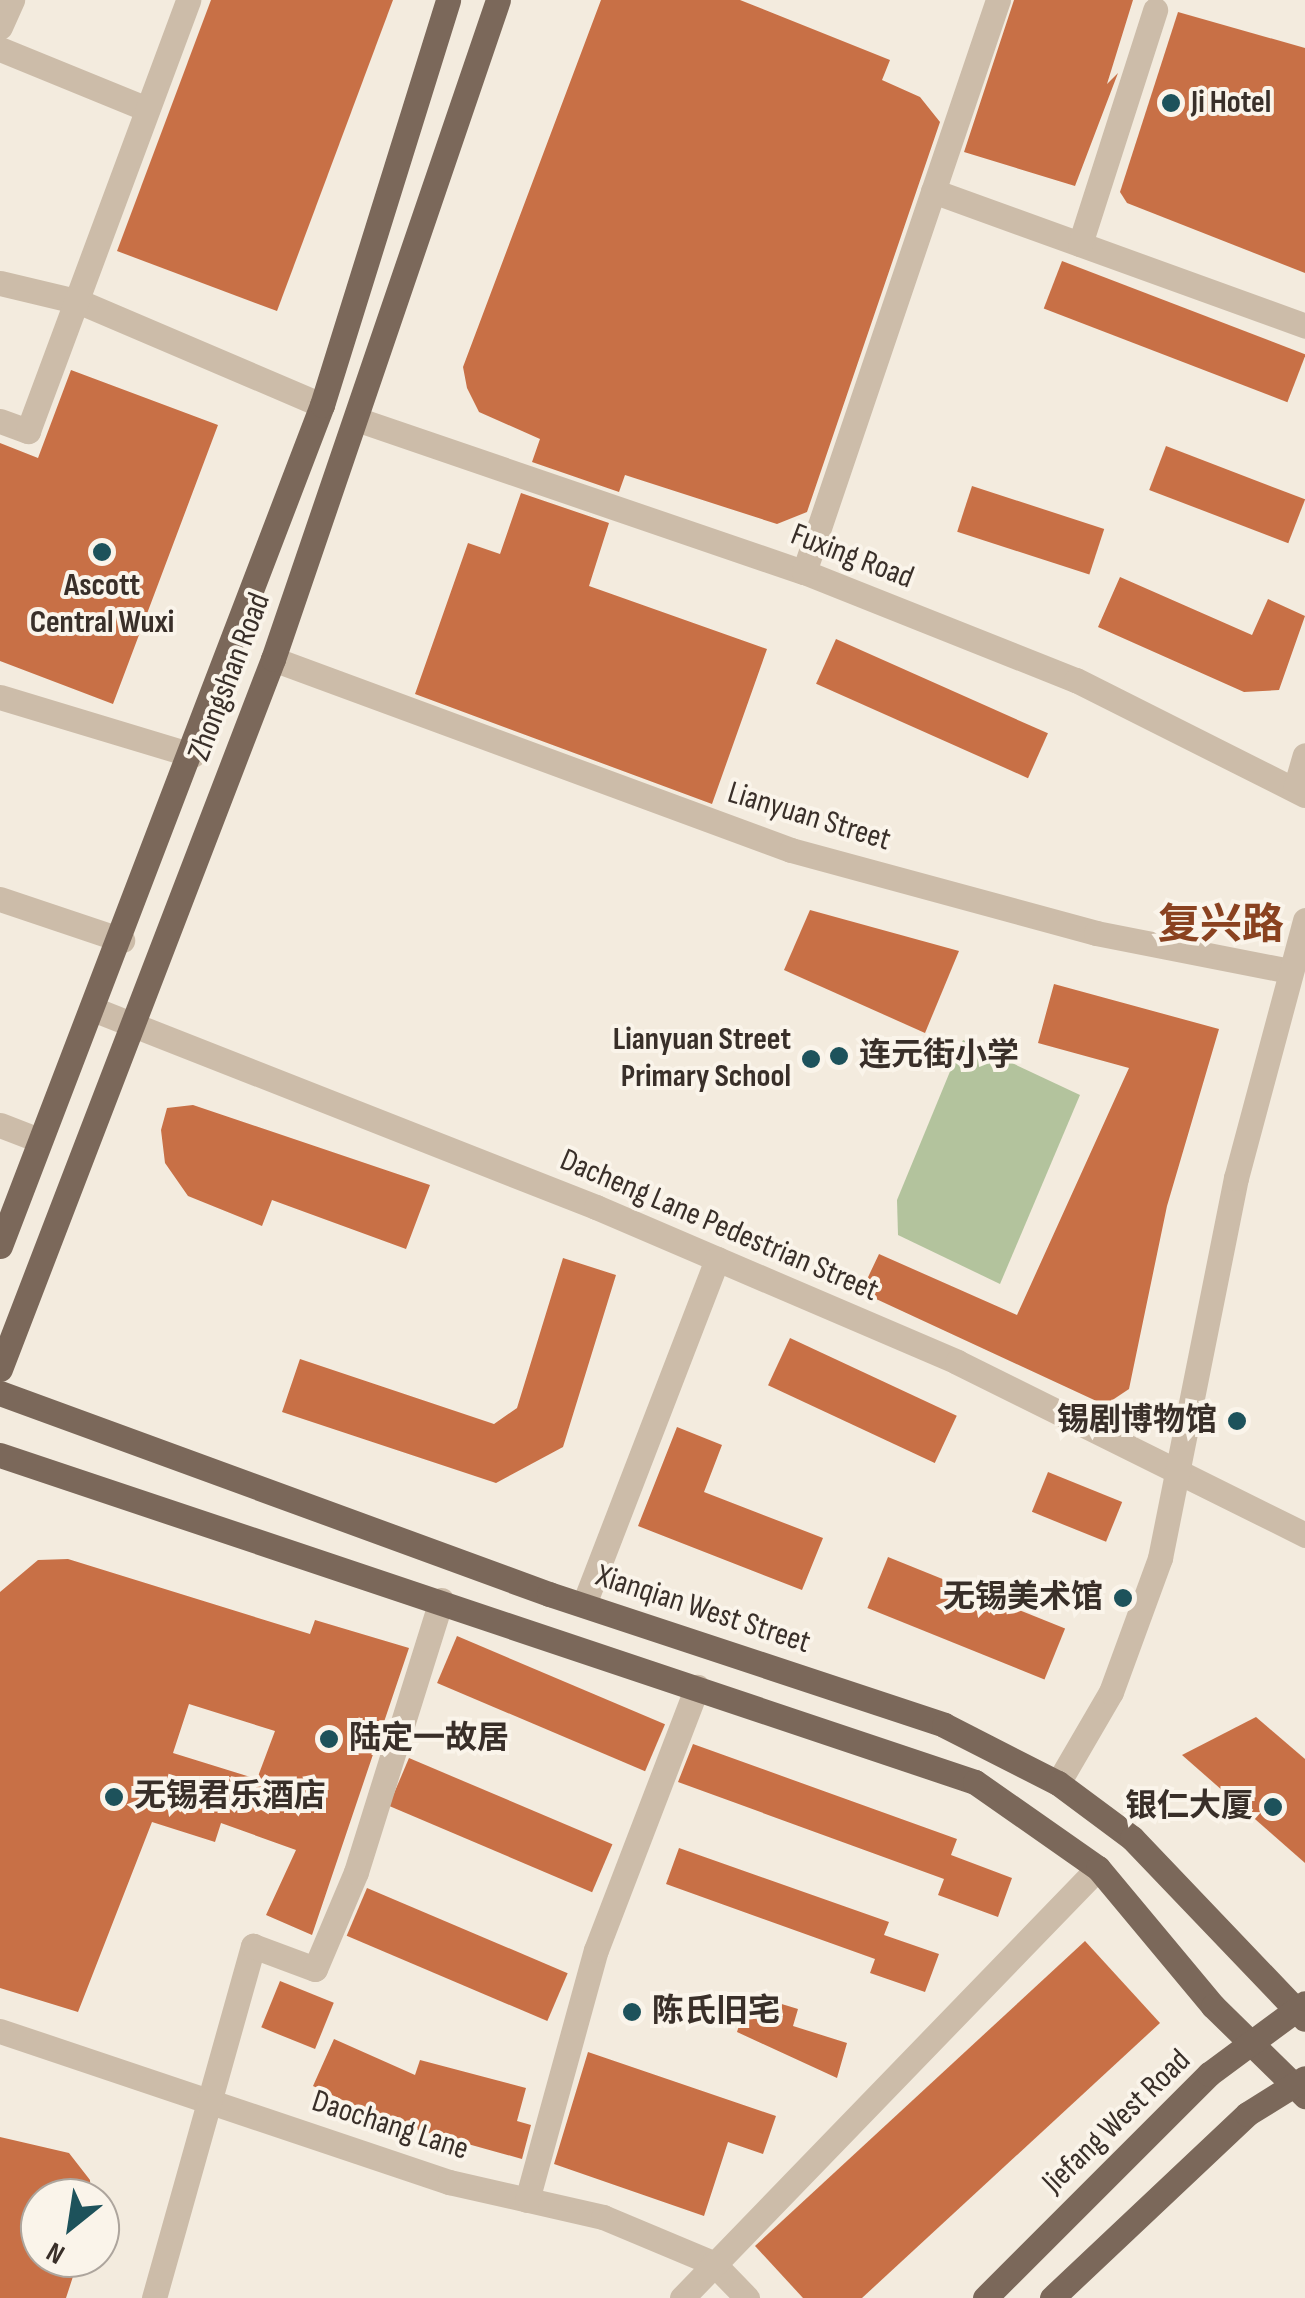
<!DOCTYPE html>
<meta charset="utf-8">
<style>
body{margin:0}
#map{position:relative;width:1305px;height:2298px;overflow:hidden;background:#f3ebde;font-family:"Sofia Sans Condensed","Noto Sans SC",sans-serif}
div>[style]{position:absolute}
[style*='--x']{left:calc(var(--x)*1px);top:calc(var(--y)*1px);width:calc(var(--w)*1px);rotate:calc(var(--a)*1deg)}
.green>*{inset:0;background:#b3c39d}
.building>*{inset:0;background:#c87046;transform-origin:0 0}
.minor>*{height:25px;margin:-12.5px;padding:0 12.5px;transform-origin:12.5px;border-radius:12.5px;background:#ccbca9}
.major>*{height:25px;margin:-12.5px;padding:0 12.5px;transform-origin:12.5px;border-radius:12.5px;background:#7b685a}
.dots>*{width:28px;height:28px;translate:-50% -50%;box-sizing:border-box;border:5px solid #faf4ea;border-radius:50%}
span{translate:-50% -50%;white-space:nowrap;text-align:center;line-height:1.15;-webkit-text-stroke:8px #faf4ea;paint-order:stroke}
.poi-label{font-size:32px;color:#392f29;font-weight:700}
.left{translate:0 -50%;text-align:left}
.right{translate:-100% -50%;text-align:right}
.street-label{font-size:32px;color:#392f29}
.district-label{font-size:42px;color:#8a4220;font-weight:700}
.north{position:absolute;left:20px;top:2178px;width:100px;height:100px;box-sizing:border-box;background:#faf4ea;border:2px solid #ada59d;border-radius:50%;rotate:210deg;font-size:28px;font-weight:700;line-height:40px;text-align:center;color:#392f29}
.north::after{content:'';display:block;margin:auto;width:35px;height:45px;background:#1d525b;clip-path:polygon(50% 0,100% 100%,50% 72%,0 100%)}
</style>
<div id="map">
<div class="green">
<i style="clip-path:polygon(963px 1040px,1080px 1095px,1000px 1284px,898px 1235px,897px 1200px)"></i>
</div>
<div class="building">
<i style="clip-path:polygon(211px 0,393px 0,277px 311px,117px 251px)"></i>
<i style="clip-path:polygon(601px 0,740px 0,890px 60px,882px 80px,920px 97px,940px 122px,807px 512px,777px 524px,625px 475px,619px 492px,532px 462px,540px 439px,479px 412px,467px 388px,463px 367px)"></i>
<i style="clip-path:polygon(1014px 0,1133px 0,1107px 84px,1118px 73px,1075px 186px,964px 152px)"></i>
<i style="clip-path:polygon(1178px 12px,1305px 48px,1305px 273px,1127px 203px,1120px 192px)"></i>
<i style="left:1062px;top:261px;width:261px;height:51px;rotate:21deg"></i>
<i style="clip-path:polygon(71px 370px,218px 425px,113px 704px,0 661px,0 443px,38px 458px)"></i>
<i style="left:1166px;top:446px;width:149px;height:47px;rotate:21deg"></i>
<i style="left:972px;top:486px;width:139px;height:48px;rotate:18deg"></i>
<i style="clip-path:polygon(521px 493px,609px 523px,589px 586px,767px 649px,712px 804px,415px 694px,468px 543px,500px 554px)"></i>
<i style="clip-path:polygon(1120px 577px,1252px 635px,1268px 599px,1305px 616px,1279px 690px,1244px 692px,1098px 627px)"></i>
<i style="left:836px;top:639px;width:232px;height:49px;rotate:24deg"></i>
<i style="clip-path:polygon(810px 910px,959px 951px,925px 1033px,784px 970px)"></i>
<i style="clip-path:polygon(1054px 984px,1219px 1029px,1167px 1206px,1129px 1389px,1105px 1405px,861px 1292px,879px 1254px,1017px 1315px,1129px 1068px,1038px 1043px)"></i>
<i style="clip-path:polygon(193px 1105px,430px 1185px,406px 1249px,272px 1200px,262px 1226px,188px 1196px,165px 1163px,161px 1130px,167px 1108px)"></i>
<i style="clip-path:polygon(563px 1258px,616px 1275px,563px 1447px,496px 1483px,282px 1412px,300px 1359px,494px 1424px,517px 1408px)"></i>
<i style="left:790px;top:1338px;width:184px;height:52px;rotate:25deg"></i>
<i style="clip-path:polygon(677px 1427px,722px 1445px,704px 1492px,823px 1538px,802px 1590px,638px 1526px)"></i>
<i style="left:1048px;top:1472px;width:80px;height:43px;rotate:22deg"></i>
<i style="left:888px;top:1557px;width:191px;height:55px;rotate:22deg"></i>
<i style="clip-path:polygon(evenodd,68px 1559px,310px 1634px,315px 1620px,409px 1648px,312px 1935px,266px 1915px,296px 1850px,221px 1823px,215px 1842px,152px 1822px,78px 2012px,0 1988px,0 1592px,38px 1560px,68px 1559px,189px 1704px,275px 1731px,257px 1779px,173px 1753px,189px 1704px)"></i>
<i style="left:457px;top:1636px;width:226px;height:51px;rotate:23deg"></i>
<i style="clip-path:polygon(1256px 1717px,1305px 1759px,1305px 1863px,1182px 1755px)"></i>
<i style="clip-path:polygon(693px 1744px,957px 1839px,951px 1855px,1012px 1878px,998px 1917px,938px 1895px,944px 1879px,678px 1782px)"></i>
<i style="left:409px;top:1758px;width:221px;height:52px;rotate:23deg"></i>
<i style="clip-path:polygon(679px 1848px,889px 1922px,884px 1935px,939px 1954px,925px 1992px,870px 1973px,875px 1959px,666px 1884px)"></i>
<i style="left:367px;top:1888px;width:218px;height:52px;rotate:23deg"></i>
<i style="clip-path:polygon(1085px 1941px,1160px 2023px,862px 2298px,803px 2298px,755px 2246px)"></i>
<i style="left:280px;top:1981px;width:58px;height:50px;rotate:22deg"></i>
<i style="clip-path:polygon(749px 1994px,798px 2009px,793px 2026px,847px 2043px,837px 2078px,737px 2032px)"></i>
<i style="clip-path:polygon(334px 2039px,415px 2075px,420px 2060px,526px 2088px,517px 2121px,531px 2125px,522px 2159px,389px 2122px,313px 2086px)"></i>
<i style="clip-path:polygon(588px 2052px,776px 2116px,763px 2154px,728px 2142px,704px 2216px,554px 2164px)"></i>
<i style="clip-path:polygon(0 2137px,69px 2153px,90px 2180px,91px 2198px,40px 2198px,40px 2258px,79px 2258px,66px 2298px,0 2298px)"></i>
</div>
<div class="minor">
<i style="--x:0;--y:27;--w:30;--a:-66"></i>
<i style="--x:0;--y:49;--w:159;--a:22.2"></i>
<i style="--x:933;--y:191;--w:396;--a:19.9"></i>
<i style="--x:1080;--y:244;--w:246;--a:-72.2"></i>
<i style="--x:0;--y:283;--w:82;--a:13.4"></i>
<i style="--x:80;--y:302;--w:263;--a:23.1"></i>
<i style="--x:359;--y:420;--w:470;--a:18.9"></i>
<i style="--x:804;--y:572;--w:293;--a:21.7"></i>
<i style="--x:1076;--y:680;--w:256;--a:26.7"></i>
<i style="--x:0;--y:421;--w:30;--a:20"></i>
<i style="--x:28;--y:431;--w:460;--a:-69.6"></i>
<i style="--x:804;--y:572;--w:604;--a:-71.27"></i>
<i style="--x:273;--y:659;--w:552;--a:20.24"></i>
<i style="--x:791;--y:850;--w:316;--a:15.2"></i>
<i style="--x:1096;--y:933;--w:198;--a:11.1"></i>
<i style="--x:0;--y:697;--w:201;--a:16.8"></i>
<i style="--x:1295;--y:789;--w:35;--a:-74"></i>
<i style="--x:0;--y:899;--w:129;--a:18.6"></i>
<i style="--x:93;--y:1009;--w:541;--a:21.49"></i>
<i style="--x:596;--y:1207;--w:393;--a:23.2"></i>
<i style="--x:957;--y:1362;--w:389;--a:26.4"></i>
<i style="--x:0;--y:1125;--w:42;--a:21"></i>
<i style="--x:584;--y:1604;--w:370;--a:-68.9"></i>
<i style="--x:1058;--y:1783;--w:105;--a:-59.8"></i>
<i style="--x:1111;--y:1692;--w:143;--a:-69.9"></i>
<i style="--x:1160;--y:1558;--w:388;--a:-78.7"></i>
<i style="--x:1236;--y:1178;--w:267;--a:-75"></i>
<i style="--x:0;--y:2031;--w:474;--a:18.6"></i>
<i style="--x:449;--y:2182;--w:158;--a:12.8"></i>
<i style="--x:603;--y:2217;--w:119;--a:22.7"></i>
<i style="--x:713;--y:2263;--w:49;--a:45.8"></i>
<i style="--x:527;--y:2200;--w:259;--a:-74.6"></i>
<i style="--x:596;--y:1950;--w:282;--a:-69"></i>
<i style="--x:154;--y:2298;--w:366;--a:-74.3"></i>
<i style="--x:253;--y:1946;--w:66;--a:20.4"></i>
<i style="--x:315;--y:1969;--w:105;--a:-67.1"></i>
<i style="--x:356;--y:1872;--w:285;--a:-72.6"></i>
<i style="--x:682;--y:2298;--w:598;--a:-45.95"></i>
</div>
<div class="major">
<i style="--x:0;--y:1246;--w:901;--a:-69.05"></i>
<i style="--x:322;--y:405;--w:424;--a:-72.7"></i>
<i style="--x:0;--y:1369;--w:761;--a:-68.97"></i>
<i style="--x:273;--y:659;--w:696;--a:-71.15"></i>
<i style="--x:0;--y:1393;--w:585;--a:20.11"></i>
<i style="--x:549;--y:1594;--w:416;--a:18.3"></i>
<i style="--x:944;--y:1725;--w:128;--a:27"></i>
<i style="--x:1058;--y:1783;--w:92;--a:36.6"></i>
<i style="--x:1132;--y:1838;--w:250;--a:46.3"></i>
<i style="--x:0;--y:1455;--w:1028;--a:18.54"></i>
<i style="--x:975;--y:1782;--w:150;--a:35"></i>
<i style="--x:1098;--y:1868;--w:180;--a:50.2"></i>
<i style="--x:1213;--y:2006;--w:129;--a:44.4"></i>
<i style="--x:985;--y:2298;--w:317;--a:-45"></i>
<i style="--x:1209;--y:2074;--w:119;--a:-36.5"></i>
<i style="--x:1052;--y:2298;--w:268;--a:-43.3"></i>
<i style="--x:1247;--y:2114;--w:68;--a:-31.8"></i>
</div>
<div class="dots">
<i style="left:1171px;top:103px;background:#1d525b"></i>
<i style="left:102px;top:552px;background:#1d525b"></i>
<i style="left:839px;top:1056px;background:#1d525b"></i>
<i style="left:811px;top:1059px;background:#1d525b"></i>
<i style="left:1237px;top:1421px;background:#1d525b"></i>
<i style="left:1123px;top:1598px;background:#1d525b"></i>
<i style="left:329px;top:1739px;background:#1d525b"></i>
<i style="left:114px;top:1797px;background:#1d525b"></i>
<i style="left:1273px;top:1807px;background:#1d525b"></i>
<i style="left:632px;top:2012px;background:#1d525b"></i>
</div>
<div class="poi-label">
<span class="left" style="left:1191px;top:103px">Ji Hotel</span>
<span style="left:102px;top:605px">Ascott<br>Central Wuxi</span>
<span class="right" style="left:791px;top:1059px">Lianyuan Street<br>Primary School</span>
<span class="left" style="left:859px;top:1056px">连元街小学</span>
<span class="right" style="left:1217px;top:1421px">锡剧博物馆</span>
<span class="right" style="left:1103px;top:1598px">无锡美术馆</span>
<span class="left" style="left:349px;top:1739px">陆定一故居</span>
<span class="left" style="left:134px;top:1797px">无锡君乐酒店</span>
<span class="right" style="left:1253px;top:1807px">银仁大厦</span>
<span class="left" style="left:652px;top:2012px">陈氏旧宅</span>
</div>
<div class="street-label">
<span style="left:852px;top:557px;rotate:21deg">Fuxing Road</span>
<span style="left:230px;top:677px;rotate:-69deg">Zhongshan Road</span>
<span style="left:809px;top:817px;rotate:17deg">Lianyuan Street</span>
<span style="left:719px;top:1226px;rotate:23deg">Dacheng Lane Pedestrian Street</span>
<span style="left:703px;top:1610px;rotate:18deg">Xianqian West Street</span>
<span style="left:1117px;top:2122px;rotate:-44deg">Jiefang West Road</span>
<span style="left:390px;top:2126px;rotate:18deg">Daochang Lane</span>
</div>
<div class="district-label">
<span style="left:1221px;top:926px">复兴路</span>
</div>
<div class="north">N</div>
</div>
